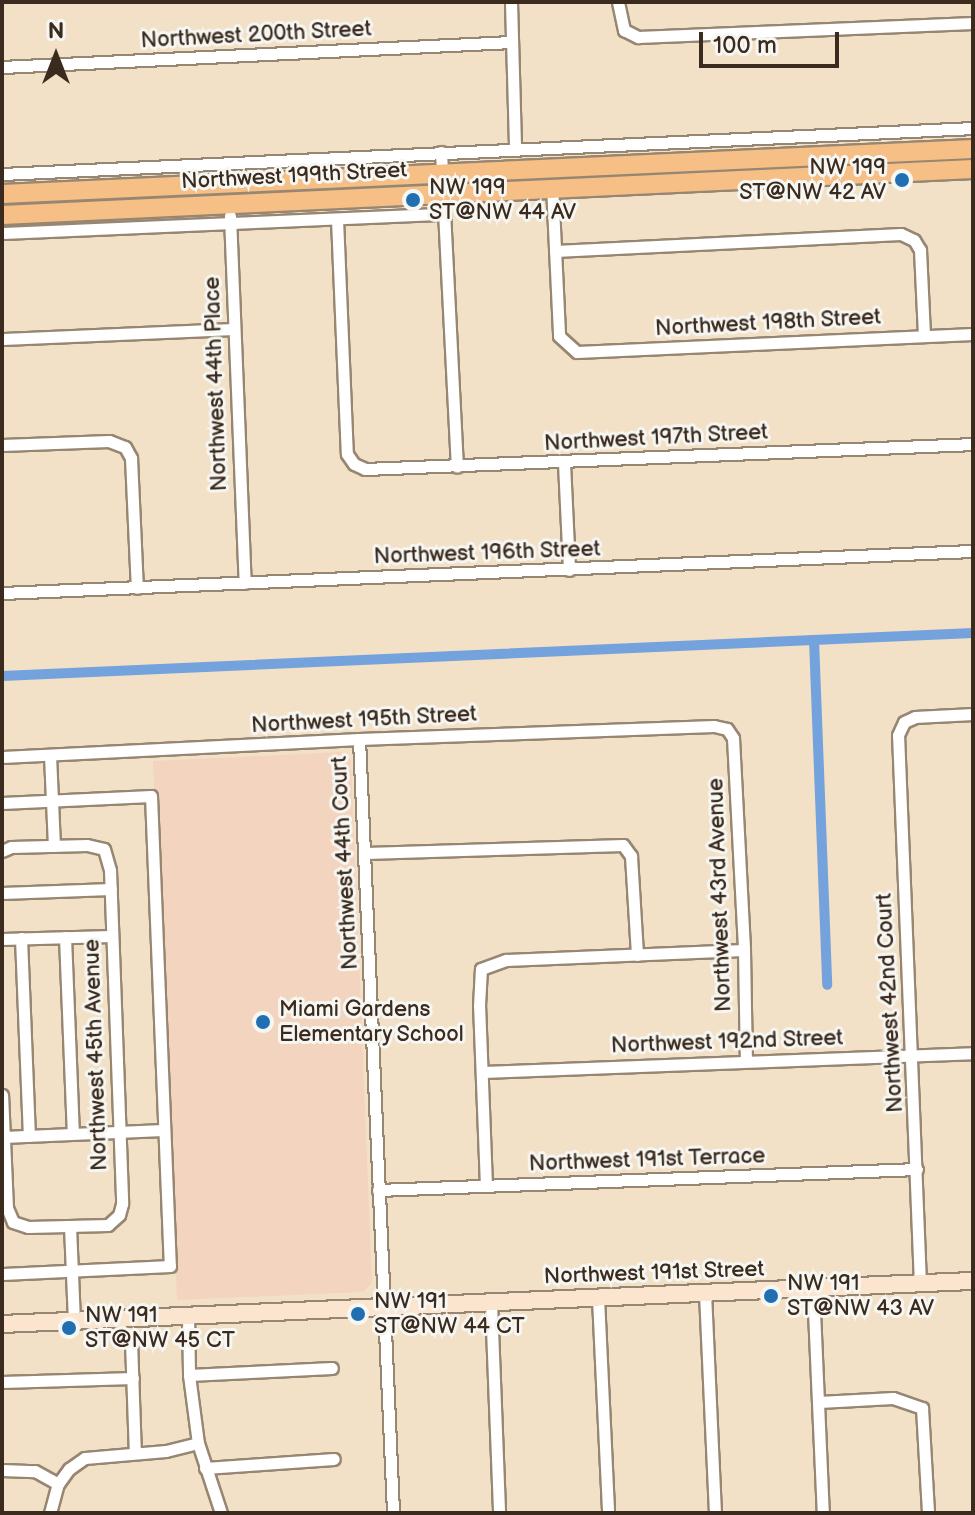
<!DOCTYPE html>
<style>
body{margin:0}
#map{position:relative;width:975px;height:1515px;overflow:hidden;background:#f2e1c7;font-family:"Balsamiq Sans",sans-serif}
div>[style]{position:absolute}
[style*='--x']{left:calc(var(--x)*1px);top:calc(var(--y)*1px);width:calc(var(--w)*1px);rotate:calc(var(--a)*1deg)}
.built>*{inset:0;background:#f3d4bf}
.canal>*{height:10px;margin:-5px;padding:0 5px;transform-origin:5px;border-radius:5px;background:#74a2dc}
.roads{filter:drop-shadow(2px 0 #968672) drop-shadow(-2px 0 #968672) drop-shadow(0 2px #968672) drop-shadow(0 -2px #968672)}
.street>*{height:11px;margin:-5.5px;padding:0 5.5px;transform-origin:5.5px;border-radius:5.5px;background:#fff}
.secondary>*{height:16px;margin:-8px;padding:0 8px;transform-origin:8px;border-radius:8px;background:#fbe5cf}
.primary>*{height:18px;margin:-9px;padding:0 9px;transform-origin:9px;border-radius:9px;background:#f5bf86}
.dots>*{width:22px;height:22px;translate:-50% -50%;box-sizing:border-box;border:4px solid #f6f6f2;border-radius:50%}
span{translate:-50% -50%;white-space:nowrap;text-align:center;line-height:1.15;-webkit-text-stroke:6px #f6f6f2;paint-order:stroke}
.street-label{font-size:22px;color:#3b2a1e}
.poi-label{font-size:22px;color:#3b2a1e}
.right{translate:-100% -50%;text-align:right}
.left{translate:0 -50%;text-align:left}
.frame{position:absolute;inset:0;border:4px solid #3b2a1e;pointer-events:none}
.north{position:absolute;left:16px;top:16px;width:80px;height:80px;-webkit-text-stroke:6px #f6f6f2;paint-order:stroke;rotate:0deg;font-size:22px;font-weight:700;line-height:32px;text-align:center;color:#3b2a1e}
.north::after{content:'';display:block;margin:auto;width:28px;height:36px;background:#3b2a1e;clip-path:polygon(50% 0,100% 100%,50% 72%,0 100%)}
.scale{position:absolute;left:699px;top:32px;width:140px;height:36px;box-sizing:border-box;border:4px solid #3b2a1e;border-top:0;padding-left:10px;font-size:24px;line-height:28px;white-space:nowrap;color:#3b2a1e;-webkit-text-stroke:6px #f6f6f2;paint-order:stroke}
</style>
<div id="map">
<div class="built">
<i style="clip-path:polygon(340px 752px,351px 760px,372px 1283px,363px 1292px,177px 1300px,153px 761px)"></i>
</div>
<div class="canal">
<i style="--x:814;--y:640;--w:345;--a:87.8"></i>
<i style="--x:2;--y:676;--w:972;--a:-2.54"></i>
</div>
<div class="roads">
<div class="street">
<i style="--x:511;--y:2;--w:147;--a:88.4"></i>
<i style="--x:618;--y:2;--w:29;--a:78"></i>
<i style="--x:624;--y:30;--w:16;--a:27"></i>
<i style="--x:638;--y:37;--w:335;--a:-2.4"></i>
<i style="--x:2;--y:67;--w:511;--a:-2.81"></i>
<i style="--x:441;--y:152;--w:315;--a:87.1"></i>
<i style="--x:2;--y:174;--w:972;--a:-2.71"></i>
<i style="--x:552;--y:185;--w:151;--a:87.3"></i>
<i style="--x:559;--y:336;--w:24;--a:42"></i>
<i style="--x:577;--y:352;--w:396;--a:-2.6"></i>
<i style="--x:230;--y:216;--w:367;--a:87.7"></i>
<i style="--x:337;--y:219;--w:235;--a:87.6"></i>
<i style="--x:347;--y:454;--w:12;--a:55"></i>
<i style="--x:354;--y:464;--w:12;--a:24"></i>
<i style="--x:365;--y:469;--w:609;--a:-2.35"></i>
<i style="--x:2;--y:233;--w:442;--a:-2.5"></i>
<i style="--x:555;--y:251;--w:346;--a:-2.8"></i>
<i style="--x:901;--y:234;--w:14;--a:25"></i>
<i style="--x:914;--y:240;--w:12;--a:59"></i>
<i style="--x:920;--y:250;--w:86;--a:87.3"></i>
<i style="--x:2;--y:339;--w:232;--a:-2.5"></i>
<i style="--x:2;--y:445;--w:107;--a:-2.1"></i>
<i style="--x:109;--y:441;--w:17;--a:21"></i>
<i style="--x:125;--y:447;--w:13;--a:61"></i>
<i style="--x:131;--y:458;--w:130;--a:87.4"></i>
<i style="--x:564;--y:463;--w:107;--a:87.3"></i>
<i style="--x:2;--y:593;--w:972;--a:-2.48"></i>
<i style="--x:359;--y:739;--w:775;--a:87.48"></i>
<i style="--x:50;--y:755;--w:91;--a:87.5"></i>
<i style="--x:2;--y:757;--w:357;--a:-2.9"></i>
<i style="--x:359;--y:739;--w:355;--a:-2.1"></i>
<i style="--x:714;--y:726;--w:13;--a:13"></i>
<i style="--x:727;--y:729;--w:11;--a:56"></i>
<i style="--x:733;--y:738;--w:212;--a:87"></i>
<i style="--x:744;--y:950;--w:110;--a:89"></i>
<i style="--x:2;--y:803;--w:149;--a:-2.7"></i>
<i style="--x:151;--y:796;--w:470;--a:87.7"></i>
<i style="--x:170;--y:1266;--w:168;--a:177.3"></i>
<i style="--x:2;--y:851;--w:10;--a:-24"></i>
<i style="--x:11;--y:847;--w:76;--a:-1.5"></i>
<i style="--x:87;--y:845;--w:17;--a:13"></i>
<i style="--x:104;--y:849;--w:22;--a:74"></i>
<i style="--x:110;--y:870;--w:334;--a:87.9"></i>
<i style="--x:122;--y:1204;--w:11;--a:105"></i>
<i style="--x:119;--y:1215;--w:15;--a:138"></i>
<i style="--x:108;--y:1225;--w:80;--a:178.6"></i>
<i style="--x:28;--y:1227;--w:16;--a:-162"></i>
<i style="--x:13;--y:1222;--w:15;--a:-113"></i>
<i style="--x:7;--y:1208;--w:113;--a:-92.5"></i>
<i style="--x:366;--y:853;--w:257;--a:-1.8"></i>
<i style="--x:623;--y:845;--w:14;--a:54"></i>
<i style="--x:631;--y:856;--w:99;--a:86.5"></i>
<i style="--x:2;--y:893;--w:109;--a:-2.1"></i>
<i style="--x:65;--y:937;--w:197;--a:87.7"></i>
<i style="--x:21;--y:938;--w:198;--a:87.7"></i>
<i style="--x:2;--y:939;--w:109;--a:-1.6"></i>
<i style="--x:482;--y:1072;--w:491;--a:-2.2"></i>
<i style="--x:3;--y:1137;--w:160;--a:-2.5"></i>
<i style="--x:486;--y:1186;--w:180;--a:-92.2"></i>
<i style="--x:479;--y:1006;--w:37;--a:-87"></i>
<i style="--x:481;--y:969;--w:27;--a:-20"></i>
<i style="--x:506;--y:960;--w:238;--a:-2.4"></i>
<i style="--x:378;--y:1190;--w:539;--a:-2.23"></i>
<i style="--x:70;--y:1226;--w:95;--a:87.6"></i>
<i style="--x:920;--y:1284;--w:549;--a:-92.29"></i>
<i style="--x:898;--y:735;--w:14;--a:-65"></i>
<i style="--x:904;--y:722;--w:12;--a:-24"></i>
<i style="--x:915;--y:717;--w:58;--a:-3"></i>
<i style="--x:813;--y:1288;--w:225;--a:87.5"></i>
<i style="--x:705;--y:1293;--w:220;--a:87.4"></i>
<i style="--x:598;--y:1298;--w:215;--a:87.3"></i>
<i style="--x:491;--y:1302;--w:211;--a:87.8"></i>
<i style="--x:188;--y:1315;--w:60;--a:89"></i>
<i style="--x:189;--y:1375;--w:69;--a:82.5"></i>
<i style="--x:198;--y:1443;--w:74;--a:71.8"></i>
<i style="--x:131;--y:1341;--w:112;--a:88"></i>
<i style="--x:189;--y:1375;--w:143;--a:-2.8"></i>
<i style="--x:2;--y:1382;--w:131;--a:-1.7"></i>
<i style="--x:819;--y:1402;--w:74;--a:-3.1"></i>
<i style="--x:893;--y:1398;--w:31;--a:19"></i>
<i style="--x:922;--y:1408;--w:105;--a:86.7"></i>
<i style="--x:205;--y:1468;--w:129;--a:-4"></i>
<i style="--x:2;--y:1470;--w:33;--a:2"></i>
<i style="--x:35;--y:1471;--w:26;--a:29"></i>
<i style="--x:50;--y:1513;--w:30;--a:-75"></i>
<i style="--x:58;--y:1484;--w:19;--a:-54"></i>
<i style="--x:69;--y:1469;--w:19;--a:-35"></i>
<i style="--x:85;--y:1458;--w:81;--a:-4.9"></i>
<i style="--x:166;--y:1451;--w:33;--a:-14"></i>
</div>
<div class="secondary">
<i style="--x:2;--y:1324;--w:972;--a:-2.54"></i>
</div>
<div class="primary">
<i style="--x:2;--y:194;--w:972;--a:-2.65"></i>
<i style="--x:2;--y:215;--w:972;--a:-2.71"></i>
</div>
</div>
<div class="dots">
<i style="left:902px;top:180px;background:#1f6fb2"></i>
<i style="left:413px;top:200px;background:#1f6fb2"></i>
<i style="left:263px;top:1022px;background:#1f6fb2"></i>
<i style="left:771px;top:1296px;background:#1f6fb2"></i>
<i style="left:358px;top:1314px;background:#1f6fb2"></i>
<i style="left:69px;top:1328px;background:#1f6fb2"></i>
</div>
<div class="street-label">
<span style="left:256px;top:35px;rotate:-3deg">Northwest 200th Street</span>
<span style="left:294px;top:176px;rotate:-3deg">Northwest 199th Street</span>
<span style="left:768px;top:323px;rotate:-3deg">Northwest 198th Street</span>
<span style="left:216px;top:384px;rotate:-92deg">Northwest 44th Place</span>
<span style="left:656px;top:438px;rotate:-3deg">Northwest 197th Street</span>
<span style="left:487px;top:553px;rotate:-2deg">Northwest 196th Street</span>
<span style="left:364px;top:720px;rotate:-3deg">Northwest 195th Street</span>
<span style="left:345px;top:863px;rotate:-93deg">Northwest 44th Court</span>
<span style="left:720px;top:895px;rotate:-92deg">Northwest 43rd Avenue</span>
<span style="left:890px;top:1003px;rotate:-93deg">Northwest 42nd Court</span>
<span style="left:727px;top:1042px;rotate:-2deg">Northwest 192nd Street</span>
<span style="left:96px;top:1055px;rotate:-92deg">Northwest 45th Avenue</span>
<span style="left:647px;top:1160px;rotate:-2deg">Northwest 191st Terrace</span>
<span style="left:654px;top:1273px;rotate:-2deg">Northwest 191st Street</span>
</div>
<div class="poi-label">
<span class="right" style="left:886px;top:180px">NW 199<br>ST@NW 42 AV</span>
<span class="left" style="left:429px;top:200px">NW 199<br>ST@NW 44 AV</span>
<span class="left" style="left:279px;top:1022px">Miami Gardens<br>Elementary School</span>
<span class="left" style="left:787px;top:1296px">NW 191<br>ST@NW 43 AV</span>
<span class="left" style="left:374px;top:1314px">NW 191<br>ST@NW 44 CT</span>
<span class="left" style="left:85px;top:1328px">NW 191<br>ST@NW 45 CT</span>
</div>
<div class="frame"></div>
<div class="north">N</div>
<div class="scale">100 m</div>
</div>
